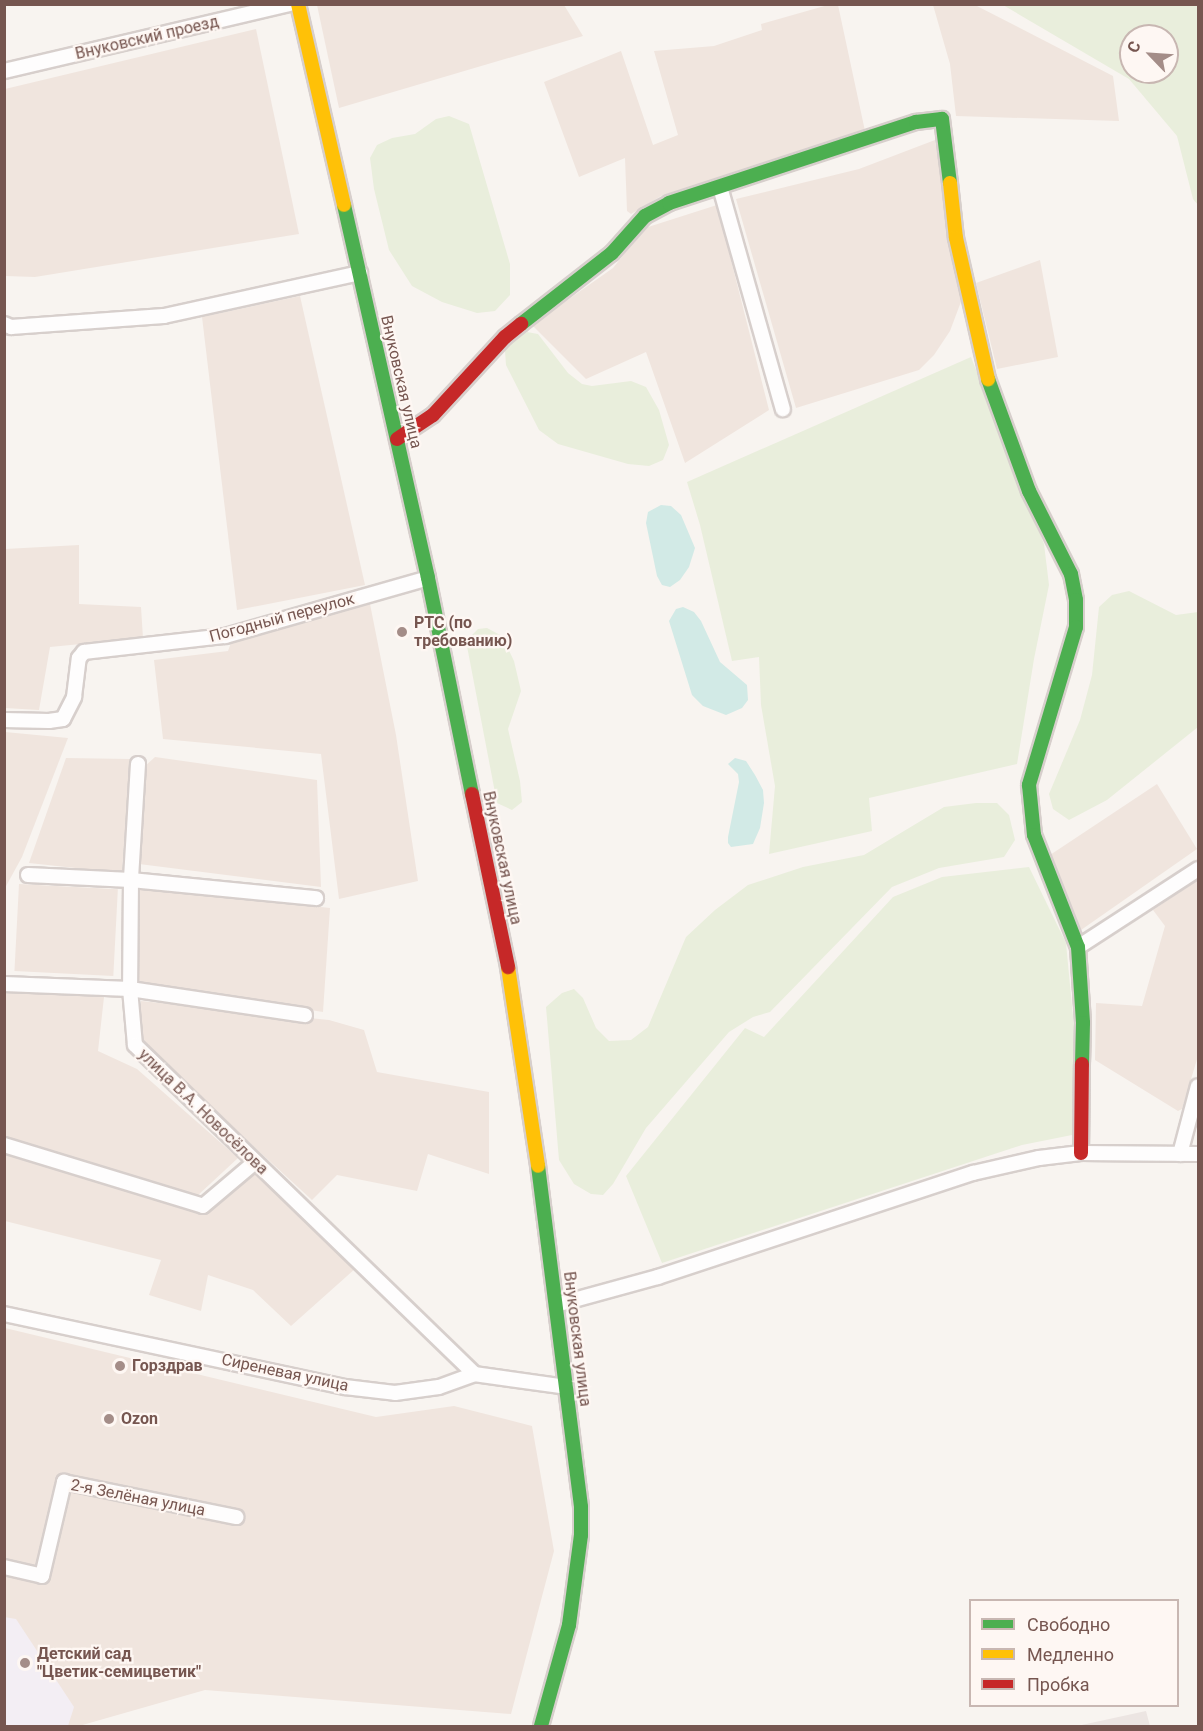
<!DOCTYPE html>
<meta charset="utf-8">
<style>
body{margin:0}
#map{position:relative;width:1203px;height:1731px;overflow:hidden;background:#f8f4f0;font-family:Roboto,sans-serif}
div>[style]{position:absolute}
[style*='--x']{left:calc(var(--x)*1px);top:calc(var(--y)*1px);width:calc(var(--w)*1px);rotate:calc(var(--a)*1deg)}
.residential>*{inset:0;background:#f0e5de;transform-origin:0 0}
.industrial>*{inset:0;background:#ece5e2}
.education>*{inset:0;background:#f3eef4}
.green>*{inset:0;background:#e9eedc}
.water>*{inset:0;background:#d2eae6}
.roads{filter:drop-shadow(2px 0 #d7cfcc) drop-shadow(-2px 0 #d7cfcc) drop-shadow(0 2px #d7cfcc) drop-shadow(0 -2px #d7cfcc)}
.street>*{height:14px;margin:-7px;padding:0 7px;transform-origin:7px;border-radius:7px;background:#fefdfd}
.fast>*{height:14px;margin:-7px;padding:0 7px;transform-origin:7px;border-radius:7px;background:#4caf50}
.slow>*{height:14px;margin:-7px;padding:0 7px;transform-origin:7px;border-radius:7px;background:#ffc107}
.jam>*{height:14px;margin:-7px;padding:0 7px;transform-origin:7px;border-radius:7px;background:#c62828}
.dots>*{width:16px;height:16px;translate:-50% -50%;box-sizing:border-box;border:3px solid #fef7f3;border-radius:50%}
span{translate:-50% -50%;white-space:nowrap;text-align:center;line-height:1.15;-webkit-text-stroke:4.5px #fef7f3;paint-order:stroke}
.street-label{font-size:16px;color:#765650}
.poi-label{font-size:16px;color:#765650;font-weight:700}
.left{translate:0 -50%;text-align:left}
.frame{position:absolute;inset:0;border:6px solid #765650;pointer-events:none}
.legend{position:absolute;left:969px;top:1599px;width:210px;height:108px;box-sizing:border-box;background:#fef7f3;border:2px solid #c8b7b2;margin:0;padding:8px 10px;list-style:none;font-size:18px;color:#765650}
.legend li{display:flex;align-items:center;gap:12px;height:30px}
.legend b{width:30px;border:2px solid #c8b7b2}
.north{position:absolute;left:1119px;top:24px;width:60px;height:60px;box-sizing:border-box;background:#fef7f3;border:2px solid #c8b7b2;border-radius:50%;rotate:295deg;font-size:16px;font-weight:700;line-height:24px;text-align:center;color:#765650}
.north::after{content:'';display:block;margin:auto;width:21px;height:27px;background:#a48d88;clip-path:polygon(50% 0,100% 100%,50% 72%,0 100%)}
</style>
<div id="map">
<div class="residential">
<i style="clip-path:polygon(317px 5px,564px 5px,583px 36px,339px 108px)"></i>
<i style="clip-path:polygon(828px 5px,838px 5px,865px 131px,661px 196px,631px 214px,627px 211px,625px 158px,579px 177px,544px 82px,621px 51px,653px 145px,678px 135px,654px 51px,714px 46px,762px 30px,761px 24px)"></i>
<i style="clip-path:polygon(933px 5px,975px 5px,1113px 76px,1119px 121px,956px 116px,950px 64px)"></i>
<i style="clip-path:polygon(256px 29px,299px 234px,35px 277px,5px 276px,5px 89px)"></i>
<i style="clip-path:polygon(935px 140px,962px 299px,950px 331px,934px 355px,919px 370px,796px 408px,736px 199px,859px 169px)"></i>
<i style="clip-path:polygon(717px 205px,769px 410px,685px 463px,646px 352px,586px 379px,532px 325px,613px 268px,645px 228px)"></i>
<i style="clip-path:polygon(1040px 260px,1058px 357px,997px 369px,976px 283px)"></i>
<i style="clip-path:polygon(300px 296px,365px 585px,237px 610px,202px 317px)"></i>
<i style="clip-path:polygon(79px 545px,79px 604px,141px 607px,143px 638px,50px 647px,39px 710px,5px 708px,5px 549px)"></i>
<i style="clip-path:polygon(370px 604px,396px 735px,418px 881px,339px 899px,321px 754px,163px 739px,154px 660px,228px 651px,232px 640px)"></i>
<i style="clip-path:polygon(5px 732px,68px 738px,22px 857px,5px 888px)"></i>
<i style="clip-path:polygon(155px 757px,317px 780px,321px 887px,139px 864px,144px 767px)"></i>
<i style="clip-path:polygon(66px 758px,130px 759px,122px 873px,29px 863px)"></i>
<i style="clip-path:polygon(1157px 784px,1197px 849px,1081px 930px,1050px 855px)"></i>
<i style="clip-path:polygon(1198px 880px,1198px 1056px,1182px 1109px,1178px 1111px,1095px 1060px,1096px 1003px,1142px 1006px,1165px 926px,1153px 910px)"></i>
<i style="left:19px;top:884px;width:99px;height:87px;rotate:3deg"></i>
<i style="clip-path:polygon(138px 887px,330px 908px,323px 1012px,136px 982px)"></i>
<i style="clip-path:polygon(4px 990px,104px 997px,98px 1051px,137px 1069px,238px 1158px,196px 1197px,5px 1138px)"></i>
<i style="clip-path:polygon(141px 1001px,329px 1020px,364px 1030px,377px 1072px,489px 1092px,489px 1174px,428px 1154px,417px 1191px,337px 1175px,312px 1200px,151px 1052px,137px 1035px)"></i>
<i style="clip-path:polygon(5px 1153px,205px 1213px,255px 1173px,356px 1268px,291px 1326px,253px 1290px,208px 1275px,201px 1311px,149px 1295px,161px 1260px,5px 1221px)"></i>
<i style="clip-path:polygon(5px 1328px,376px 1417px,454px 1406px,532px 1426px,554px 1551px,511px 1714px,205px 1690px,79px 1726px,5px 1726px)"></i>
</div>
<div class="industrial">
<i style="clip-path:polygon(1146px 1711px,1150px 1726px,1077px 1726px)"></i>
</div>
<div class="education">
<i style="clip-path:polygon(4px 1617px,16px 1619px,74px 1707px,68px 1726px,5px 1726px)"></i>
</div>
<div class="green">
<i style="clip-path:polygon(evenodd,1003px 5px,1198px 5px,1198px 205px,1193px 199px,1177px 136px,1129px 79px,1003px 5px,1131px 36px,1167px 36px,1167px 72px,1131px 72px,1131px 36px)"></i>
<i style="clip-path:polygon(449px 116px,469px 124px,510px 264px,510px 295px,495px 311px,477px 313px,442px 302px,412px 286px,389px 250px,374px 189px,370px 158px,377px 145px,392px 138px,415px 134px,436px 119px)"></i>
<i style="clip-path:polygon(527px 332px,538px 334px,568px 373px,582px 384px,592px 386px,631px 381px,646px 387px,659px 410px,669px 445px,663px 460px,649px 466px,628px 464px,558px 444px,539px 430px,506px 365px,505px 351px,514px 339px)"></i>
<i style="clip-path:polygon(971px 357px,1044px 544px,1049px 585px,1034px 659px,1017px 764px,869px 798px,872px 831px,769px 854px,775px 786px,761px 705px,759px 657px,732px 661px,700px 525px,687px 482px)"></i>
<i style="clip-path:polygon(1129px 591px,1176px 615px,1198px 612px,1198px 727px,1107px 800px,1069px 820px,1053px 809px,1049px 794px,1080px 720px,1092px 675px,1099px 607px,1112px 595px)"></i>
<i style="clip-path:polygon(487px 628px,502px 636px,514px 661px,521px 691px,508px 729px,520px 781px,522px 802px,512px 810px,497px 803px,466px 641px,478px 629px)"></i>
<i style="clip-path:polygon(976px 803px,997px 803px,1009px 815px,1015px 840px,1004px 857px,939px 868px,892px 887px,770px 1012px,753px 1017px,729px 1032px,646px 1128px,613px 1184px,603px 1195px,591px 1194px,574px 1184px,559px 1160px,546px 1007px,562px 993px,574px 989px,583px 998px,596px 1028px,609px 1041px,631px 1040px,648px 1027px,686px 937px,715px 910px,748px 885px,803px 867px,864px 855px,944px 807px)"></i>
<i style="clip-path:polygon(1029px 867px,1066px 943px,1074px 1027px,1072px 1135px,1022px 1145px,662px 1263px,626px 1176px,745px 1028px,764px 1037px,893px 897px,942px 877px)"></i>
</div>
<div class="water">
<i style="clip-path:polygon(661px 505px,671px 506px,681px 515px,695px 548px,689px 567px,680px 580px,670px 587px,662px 585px,657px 576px,646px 523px,648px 512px)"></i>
<i style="clip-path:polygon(683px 607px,694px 612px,701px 621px,720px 662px,747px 685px,748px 700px,742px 708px,726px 715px,703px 706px,692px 695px,669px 621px,676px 609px)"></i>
<i style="clip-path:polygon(735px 758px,746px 761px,755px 775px,763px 790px,764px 803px,760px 828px,753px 844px,731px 847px,728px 843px,728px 837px,739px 782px,738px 774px,728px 764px)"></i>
</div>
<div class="roads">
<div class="street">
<i style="--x:4;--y:71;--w:293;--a:-13.2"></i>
<i style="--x:720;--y:187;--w:231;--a:74.2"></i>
<i style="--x:4;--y:324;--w:8;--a:23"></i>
<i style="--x:11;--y:327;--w:153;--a:-4.1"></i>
<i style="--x:164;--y:316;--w:201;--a:-12.4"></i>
<i style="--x:4;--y:720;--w:45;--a:1.3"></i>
<i style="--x:49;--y:721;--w:14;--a:-8"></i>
<i style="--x:63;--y:719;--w:25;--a:-63"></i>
<i style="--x:74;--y:697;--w:39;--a:-83"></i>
<i style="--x:79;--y:658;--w:8;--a:-50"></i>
<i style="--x:84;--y:652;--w:142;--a:-6.5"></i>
<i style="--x:225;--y:636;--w:211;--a:-15.9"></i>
<i style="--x:138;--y:764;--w:116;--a:93.5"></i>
<i style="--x:131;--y:880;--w:109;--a:90.5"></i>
<i style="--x:130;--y:989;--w:56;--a:84.9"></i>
<i style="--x:135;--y:1045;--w:472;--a:44.1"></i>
<i style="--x:28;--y:875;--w:103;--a:2.8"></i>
<i style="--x:131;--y:880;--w:186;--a:5.6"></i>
<i style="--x:1078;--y:947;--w:143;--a:-33"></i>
<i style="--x:4;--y:984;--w:126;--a:2.3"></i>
<i style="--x:130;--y:989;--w:177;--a:8.5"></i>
<i style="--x:4;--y:1145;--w:208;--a:17"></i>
<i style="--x:203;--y:1206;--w:68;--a:-40.2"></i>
<i style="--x:1180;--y:1154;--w:70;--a:-75.2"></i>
<i style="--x:556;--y:1305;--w:106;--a:-15.4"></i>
<i style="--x:658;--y:1277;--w:332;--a:-18.3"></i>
<i style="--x:973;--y:1173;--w:68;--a:-12.8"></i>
<i style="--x:1039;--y:1158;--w:42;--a:-6.8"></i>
<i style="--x:1081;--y:1153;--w:117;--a:0.5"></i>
<i style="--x:4;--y:1314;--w:349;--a:12.1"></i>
<i style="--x:345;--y:1387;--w:50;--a:6.8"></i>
<i style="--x:395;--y:1393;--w:44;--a:-7.8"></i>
<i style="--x:439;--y:1387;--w:37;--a:-20"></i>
<i style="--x:474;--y:1374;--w:93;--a:8"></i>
<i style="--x:4;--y:1567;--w:39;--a:13"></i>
<i style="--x:42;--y:1576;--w:97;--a:-76.8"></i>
<i style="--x:64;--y:1482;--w:176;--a:11.5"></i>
</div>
<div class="fast">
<i style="--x:344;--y:205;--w:382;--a:77.3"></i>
<i style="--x:428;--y:578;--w:220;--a:78.5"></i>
<i style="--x:521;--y:324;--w:115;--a:-38"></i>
<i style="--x:612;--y:253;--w:50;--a:-48.3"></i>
<i style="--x:645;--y:216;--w:27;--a:-28"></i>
<i style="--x:669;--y:203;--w:260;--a:-18.2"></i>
<i style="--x:916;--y:122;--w:26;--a:-7"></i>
<i style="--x:942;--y:119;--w:64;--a:82.9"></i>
<i style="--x:988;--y:379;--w:119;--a:69.9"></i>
<i style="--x:1029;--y:491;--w:93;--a:63.2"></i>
<i style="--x:1071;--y:574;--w:26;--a:79"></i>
<i style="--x:1076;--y:600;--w:27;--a:90"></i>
<i style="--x:1076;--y:627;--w:165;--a:106.6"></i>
<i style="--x:1029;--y:785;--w:50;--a:84.3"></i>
<i style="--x:1034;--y:835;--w:120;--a:68.6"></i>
<i style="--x:1078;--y:947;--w:76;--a:86.2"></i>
<i style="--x:1083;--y:1023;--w:41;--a:91.4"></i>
<i style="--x:538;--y:1166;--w:344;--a:82.8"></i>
<i style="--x:581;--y:1507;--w:28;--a:90"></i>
<i style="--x:581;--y:1535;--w:91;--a:97.6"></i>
<i style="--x:569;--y:1625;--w:105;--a:105.5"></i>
</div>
<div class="slow">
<i style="--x:298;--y:4;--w:206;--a:77.1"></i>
<i style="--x:950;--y:183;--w:55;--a:83.8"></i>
<i style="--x:956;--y:238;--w:145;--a:77.2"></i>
<i style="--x:508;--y:967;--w:201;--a:81.4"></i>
</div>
<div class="jam">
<i style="--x:397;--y:439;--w:43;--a:-33.7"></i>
<i style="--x:433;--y:415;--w:106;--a:-47.3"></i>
<i style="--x:505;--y:337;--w:21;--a:-39"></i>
<i style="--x:472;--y:794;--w:177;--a:78.2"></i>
<i style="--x:1081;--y:1153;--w:89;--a:-89.4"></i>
</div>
</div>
<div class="dots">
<i style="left:402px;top:632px;background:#a48d88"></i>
<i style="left:120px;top:1366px;background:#a48d88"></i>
<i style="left:109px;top:1419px;background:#a48d88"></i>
<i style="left:25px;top:1663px;background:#a48d88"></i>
</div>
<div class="street-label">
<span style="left:147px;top:38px;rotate:-13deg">Внуковский проезд</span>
<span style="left:401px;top:382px;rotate:77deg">Внуковская улица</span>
<span style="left:282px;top:618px;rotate:-15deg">Погодный переулок</span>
<span style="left:502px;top:858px;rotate:78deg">Внуковская улица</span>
<span style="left:203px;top:1112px;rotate:44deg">улица В.А. Новосёлова</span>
<span style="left:577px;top:1339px;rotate:83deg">Внуковская улица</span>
<span style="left:285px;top:1373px;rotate:12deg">Сиреневая улица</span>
<span style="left:138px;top:1498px;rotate:11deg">2-я Зелёная улица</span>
</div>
<div class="poi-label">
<span class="left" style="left:414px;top:632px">РТС (по<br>требованию)</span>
<span class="left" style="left:132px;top:1366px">Горздрав</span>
<span class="left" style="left:121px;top:1419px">Ozon</span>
<span class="left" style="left:37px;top:1663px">Детский сад<br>"Цветик-семицветик"</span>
</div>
<div class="frame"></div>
<ul class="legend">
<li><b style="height:8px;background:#4caf50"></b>Свободно</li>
<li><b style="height:8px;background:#ffc107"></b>Медленно</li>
<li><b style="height:8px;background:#c62828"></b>Пробка</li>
</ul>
<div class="north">С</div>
</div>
